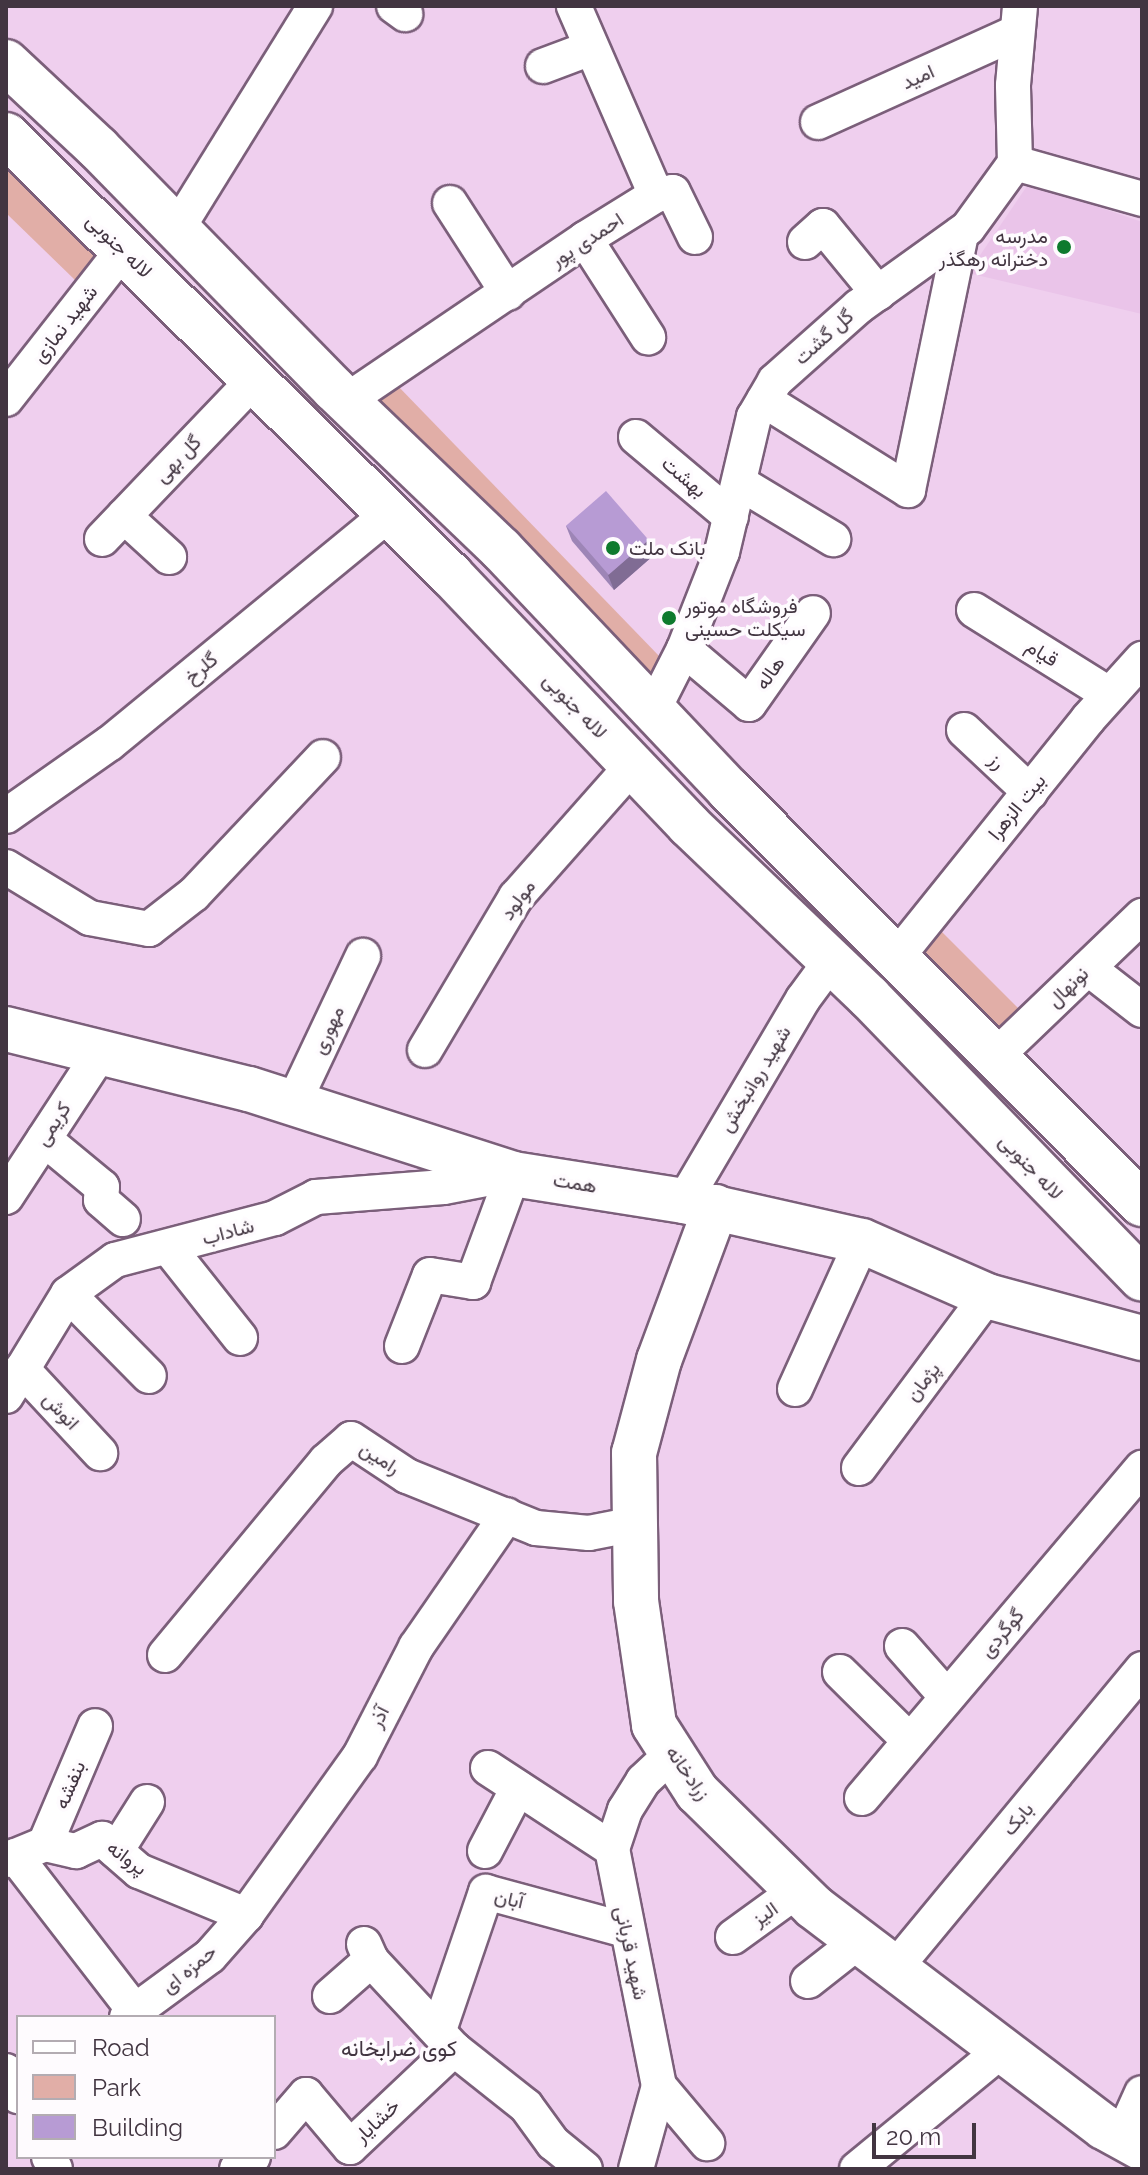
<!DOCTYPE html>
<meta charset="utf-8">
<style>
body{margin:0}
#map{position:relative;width:1148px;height:2175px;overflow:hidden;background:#efcfee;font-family:Raleway,Vazirmatn,sans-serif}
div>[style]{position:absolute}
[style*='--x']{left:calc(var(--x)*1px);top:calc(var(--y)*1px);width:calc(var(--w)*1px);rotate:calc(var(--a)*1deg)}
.built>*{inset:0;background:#eac4e9}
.green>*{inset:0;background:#e1aea7;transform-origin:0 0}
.roads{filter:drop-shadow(2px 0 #7b5f7a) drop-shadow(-2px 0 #7b5f7a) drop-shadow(0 2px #7b5f7a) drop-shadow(0 -2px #7b5f7a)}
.street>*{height:34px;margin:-17px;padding:0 17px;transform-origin:17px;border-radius:17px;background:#fff}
.secondary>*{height:44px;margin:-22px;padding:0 22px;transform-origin:22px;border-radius:22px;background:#fff}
.primary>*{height:44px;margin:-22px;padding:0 22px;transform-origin:22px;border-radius:22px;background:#fff}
.wall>*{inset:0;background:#9d85b6}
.shaded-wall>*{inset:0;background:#806c94}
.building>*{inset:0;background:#b79bd4;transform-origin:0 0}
.dots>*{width:22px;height:22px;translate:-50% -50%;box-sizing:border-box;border:4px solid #fefbfe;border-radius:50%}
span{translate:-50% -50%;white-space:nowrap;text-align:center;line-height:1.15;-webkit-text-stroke:7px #fefbfe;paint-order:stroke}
.street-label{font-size:20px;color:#423541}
.poi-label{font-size:20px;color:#423541}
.right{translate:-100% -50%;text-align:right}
.left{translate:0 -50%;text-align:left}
.neighbourhood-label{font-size:22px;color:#423541}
.frame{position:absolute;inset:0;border:8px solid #423541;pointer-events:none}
.legend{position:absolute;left:16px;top:2015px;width:260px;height:144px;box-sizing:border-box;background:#fefbfe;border:2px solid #b3acb2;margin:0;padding:10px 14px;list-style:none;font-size:24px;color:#423541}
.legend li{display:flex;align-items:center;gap:16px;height:40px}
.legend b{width:40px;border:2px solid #b3acb2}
.scale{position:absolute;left:872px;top:2123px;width:104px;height:36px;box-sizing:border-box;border:4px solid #423541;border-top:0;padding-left:10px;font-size:24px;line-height:28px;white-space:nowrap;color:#423541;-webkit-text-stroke:6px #fefbfe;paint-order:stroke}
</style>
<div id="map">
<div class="built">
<i style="clip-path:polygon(1029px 183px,1142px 222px,1142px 314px,968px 273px)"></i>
</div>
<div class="green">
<i style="clip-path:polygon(6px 168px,97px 256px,75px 280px,6px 213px)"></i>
<i style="clip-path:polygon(396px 384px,661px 658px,650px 686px,370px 403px)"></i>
<i style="left:940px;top:930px;width:114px;height:35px;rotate:45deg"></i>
</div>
<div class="roads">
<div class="street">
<i style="--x:394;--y:6;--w:14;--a:36"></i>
<i style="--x:543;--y:66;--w:51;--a:-20.6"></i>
<i style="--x:818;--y:122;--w:218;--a:-24.3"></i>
<i style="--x:1015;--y:163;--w:132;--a:15.8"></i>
<i style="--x:656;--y:195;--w:17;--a:-10"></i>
<i style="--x:673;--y:192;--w:50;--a:63.9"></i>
<i style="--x:450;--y:203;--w:107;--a:57.2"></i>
<i style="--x:177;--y:229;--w:262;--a:-58.2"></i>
<i style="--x:585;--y:239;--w:117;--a:57.3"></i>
<i style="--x:805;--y:242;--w:24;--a:-42"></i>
<i style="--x:823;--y:226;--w:87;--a:50.6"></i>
<i style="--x:6;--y:399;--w:189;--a:-51.9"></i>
<i style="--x:764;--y:400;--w:170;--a:32"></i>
<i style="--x:908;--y:490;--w:262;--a:-78.3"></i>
<i style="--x:346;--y:401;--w:289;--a:-34.1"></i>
<i style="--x:585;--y:239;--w:84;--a:-31.8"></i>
<i style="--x:656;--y:195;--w:206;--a:-113.5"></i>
<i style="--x:636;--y:437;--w:124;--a:40.1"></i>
<i style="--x:740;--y:483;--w:109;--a:31.1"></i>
<i style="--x:124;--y:516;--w:61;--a:42.3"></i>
<i style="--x:102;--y:539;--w:221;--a:-46.3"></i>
<i style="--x:974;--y:610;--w:160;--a:32"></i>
<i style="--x:684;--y:649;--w:85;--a:40.2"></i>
<i style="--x:749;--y:704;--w:111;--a:-54.9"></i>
<i style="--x:653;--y:710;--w:68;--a:-63.1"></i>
<i style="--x:684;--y:649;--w:104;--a:-68.6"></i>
<i style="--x:722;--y:552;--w:139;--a:-76.7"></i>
<i style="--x:754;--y:417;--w:42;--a:-59.7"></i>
<i style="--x:775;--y:381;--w:111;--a:-41.7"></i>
<i style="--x:858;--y:307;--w:135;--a:-35.7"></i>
<i style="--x:968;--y:228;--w:80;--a:-54.1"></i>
<i style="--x:1015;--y:163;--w:78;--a:-91.5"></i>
<i style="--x:1013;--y:85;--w:79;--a:-84.9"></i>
<i style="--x:964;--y:730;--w:91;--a:43.2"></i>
<i style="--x:6;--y:816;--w:127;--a:-35.1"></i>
<i style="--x:110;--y:743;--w:362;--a:-39.4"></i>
<i style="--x:6;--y:867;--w:98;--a:31.3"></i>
<i style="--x:90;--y:918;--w:60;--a:10.6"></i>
<i style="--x:149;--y:929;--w:57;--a:-37.9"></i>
<i style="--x:194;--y:894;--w:188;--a:-46.7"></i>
<i style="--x:896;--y:958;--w:307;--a:-51.2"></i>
<i style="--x:1088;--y:719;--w:81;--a:-48"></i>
<i style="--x:1088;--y:968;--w:68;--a:37.9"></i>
<i style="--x:425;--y:1050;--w:178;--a:-59.3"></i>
<i style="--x:516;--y:897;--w:175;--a:-48.5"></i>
<i style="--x:995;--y:1057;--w:204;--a:-43.8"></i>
<i style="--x:293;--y:1104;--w:164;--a:-64.7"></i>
<i style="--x:44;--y:1139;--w:75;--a:39.6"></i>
<i style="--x:102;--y:1187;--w:13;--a:94"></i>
<i style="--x:101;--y:1200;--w:29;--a:41"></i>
<i style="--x:6;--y:1197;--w:173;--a:-56.8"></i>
<i style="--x:684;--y:1201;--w:234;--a:-59.5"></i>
<i style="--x:803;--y:999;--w:47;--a:-53.6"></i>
<i style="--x:168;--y:1247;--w:116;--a:51.6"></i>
<i style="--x:68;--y:1294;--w:115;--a:45.4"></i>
<i style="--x:402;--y:1346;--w:76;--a:-68.5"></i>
<i style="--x:430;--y:1275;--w:44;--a:9.2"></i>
<i style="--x:473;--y:1282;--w:115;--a:-69.7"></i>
<i style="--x:22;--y:1369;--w:115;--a:47.1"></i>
<i style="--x:795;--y:1389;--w:162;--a:-65.6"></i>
<i style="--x:6;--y:1396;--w:119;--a:-58.7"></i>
<i style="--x:68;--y:1294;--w:58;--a:-35.9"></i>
<i style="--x:115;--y:1260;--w:165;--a:-14.7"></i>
<i style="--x:275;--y:1218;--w:46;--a:-27.1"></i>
<i style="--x:316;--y:1197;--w:128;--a:-4.5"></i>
<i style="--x:444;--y:1187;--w:69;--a:-10.8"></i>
<i style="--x:859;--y:1468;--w:214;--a:-53.3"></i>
<i style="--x:902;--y:1646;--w:68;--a:48.6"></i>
<i style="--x:165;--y:1655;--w:252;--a:-50.3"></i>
<i style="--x:326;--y:1461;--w:33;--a:-41"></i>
<i style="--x:351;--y:1439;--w:67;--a:33.5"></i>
<i style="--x:407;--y:1476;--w:139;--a:22"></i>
<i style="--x:536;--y:1528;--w:53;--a:5.4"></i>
<i style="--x:589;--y:1533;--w:47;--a:-11.1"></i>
<i style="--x:840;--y:1672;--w:98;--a:44.6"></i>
<i style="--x:488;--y:1768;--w:148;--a:33.2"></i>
<i style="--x:862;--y:1798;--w:433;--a:-49.7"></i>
<i style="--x:45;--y:1844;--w:128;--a:-67"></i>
<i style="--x:116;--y:1851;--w:58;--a:-57.7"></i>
<i style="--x:485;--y:1851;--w:71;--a:-62.4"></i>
<i style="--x:15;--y:1856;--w:196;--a:52.3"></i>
<i style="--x:6;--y:1860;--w:42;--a:-22.3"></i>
<i style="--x:45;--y:1844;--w:32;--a:13"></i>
<i style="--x:76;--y:1851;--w:29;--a:-25"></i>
<i style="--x:102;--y:1839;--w:49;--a:40.9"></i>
<i style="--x:139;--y:1871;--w:116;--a:22.4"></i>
<i style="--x:733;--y:1937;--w:80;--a:-35.9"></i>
<i style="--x:364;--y:1944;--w:17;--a:66"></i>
<i style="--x:371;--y:1960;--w:122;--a:47"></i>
<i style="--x:454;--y:2049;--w:92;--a:38.4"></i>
<i style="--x:526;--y:2106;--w:46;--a:53.9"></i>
<i style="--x:553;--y:2143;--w:41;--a:39.1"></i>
<i style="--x:895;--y:1968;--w:388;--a:-50.4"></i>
<i style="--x:808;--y:1981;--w:65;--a:-38.1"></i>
<i style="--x:330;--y:1996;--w:55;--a:-41.3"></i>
<i style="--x:127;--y:2017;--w:103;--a:-36.3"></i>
<i style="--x:210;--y:1956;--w:55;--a:-48.7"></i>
<i style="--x:246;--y:1915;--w:196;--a:-54.4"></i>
<i style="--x:360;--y:1756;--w:123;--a:-62.8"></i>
<i style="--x:416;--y:1647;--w:160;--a:-55.4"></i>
<i style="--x:439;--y:2030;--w:146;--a:-71.2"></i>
<i style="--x:486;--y:1892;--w:145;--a:15.2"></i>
<i style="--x:6;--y:2071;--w:28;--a:64"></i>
<i style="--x:659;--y:2086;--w:75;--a:49.9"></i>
<i style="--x:274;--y:2132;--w:49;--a:-49.1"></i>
<i style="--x:306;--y:2095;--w:68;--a:49.8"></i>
<i style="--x:350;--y:2147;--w:143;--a:-43.3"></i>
<i style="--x:1122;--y:2137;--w:48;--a:-65.6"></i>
<i style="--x:49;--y:2157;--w:13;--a:63"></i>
<i style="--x:237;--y:2169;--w:20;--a:-37"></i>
<i style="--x:636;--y:2169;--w:86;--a:-74.5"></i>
<i style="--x:659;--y:2086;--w:242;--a:-101.2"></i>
<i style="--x:612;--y:1849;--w:41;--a:-71.6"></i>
<i style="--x:625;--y:1810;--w:34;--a:-58"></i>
<i style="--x:643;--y:1781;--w:41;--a:-43"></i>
<i style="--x:857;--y:2169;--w:188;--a:-39.4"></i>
</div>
<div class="secondary">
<i style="--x:6;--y:1029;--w:250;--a:13.9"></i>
<i style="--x:249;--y:1089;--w:277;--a:17.8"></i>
<i style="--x:513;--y:1174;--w:173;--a:9"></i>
<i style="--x:684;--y:1201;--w:182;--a:12.7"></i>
<i style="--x:862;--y:1241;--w:137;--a:23.7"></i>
<i style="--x:987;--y:1296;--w:161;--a:15.2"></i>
<i style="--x:716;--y:1207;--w:163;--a:110.4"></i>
<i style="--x:659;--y:1360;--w:96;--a:105"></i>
<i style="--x:634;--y:1453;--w:148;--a:89.2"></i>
<i style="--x:636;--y:1601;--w:125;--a:81.7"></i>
<i style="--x:654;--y:1725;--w:80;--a:57.3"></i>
<i style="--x:697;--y:1792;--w:164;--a:44.5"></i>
<i style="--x:814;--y:1907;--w:364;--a:37.2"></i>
<i style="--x:1104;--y:2127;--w:43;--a:28.9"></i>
</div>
<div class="primary">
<i style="--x:6;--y:62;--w:126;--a:43.1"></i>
<i style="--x:98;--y:148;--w:337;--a:45.6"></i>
<i style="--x:334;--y:389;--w:231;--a:43.8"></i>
<i style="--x:501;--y:549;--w:332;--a:46.6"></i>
<i style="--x:729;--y:790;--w:585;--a:45.07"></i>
<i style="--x:6;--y:135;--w:626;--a:44.68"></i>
<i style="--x:451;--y:575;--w:345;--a:46.4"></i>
<i style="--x:689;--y:825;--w:249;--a:43.7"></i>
<i style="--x:869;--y:997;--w:392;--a:45.9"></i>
</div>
</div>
<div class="wall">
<i style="clip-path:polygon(566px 526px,648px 540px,654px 555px,614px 590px,572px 541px)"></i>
</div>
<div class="shaded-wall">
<i style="clip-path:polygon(648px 540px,654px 555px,614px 590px,608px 575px)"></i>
</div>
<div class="building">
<i style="left:606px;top:491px;width:65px;height:53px;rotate:49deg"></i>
</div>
<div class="dots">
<i style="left:1064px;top:247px;background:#0e7a2e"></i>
<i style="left:613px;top:548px;background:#0e7a2e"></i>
<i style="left:669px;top:618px;background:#0e7a2e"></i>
</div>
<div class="street-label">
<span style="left:918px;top:77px;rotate:-24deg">امید</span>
<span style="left:587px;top:240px;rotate:-33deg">احمدی پور</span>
<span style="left:119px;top:246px;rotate:44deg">لاله جنوبی</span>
<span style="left:65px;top:324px;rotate:-52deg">شهید نمازی</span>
<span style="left:824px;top:337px;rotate:-42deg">گل گشت</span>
<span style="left:178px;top:459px;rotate:-46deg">گل بهی</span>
<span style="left:684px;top:477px;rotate:40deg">بهشت</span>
<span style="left:1042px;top:653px;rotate:32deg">قیام</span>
<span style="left:201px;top:668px;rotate:-39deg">گلرخ</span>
<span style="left:770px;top:673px;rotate:-55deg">هاله</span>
<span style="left:575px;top:706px;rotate:46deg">لاله جنوبی</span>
<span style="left:997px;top:761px;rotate:43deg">رز</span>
<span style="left:1017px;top:807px;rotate:-51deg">بیت الزهرا</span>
<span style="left:518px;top:900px;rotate:-54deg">مولود</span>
<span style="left:1068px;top:987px;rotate:-44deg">نونهال</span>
<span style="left:328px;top:1030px;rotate:-65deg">مهوری</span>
<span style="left:755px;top:1079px;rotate:-59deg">شهید روانبخش</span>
<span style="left:53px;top:1124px;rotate:-57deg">کریمی</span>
<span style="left:1031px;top:1167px;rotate:46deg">لاله جنوبی</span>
<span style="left:575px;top:1183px;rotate:9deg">همت</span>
<span style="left:228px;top:1232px;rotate:-15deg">شاداب</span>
<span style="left:923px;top:1382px;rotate:-53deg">پژمان</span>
<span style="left:61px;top:1411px;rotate:47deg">انوش</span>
<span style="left:380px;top:1458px;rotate:33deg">رامین</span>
<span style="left:1002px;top:1633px;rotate:-50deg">گوگردی</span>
<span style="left:379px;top:1717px;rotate:-63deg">آذر</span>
<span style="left:688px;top:1773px;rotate:55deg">زرادخانه</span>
<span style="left:70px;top:1785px;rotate:-67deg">بنفشه</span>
<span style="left:1018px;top:1819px;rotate:-50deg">بابک</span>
<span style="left:127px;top:1858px;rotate:36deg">پروانه</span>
<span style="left:509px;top:1899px;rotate:13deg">آبان</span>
<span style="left:765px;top:1914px;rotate:-35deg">الیز</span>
<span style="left:631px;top:1953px;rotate:78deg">شهید قربانی</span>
<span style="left:189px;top:1969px;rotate:-39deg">حمزه ای</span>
<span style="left:377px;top:2121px;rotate:-43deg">خشایار</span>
</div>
<div class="poi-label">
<span class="right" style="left:1048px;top:248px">مدرسه<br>دخترانه رهگذر</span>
<span class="left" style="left:629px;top:548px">بانک ملت</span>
<span class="left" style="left:685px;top:618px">فروشگاه موتور<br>سیکلت حسینی</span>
</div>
<div class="neighbourhood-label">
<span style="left:399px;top:2049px">کوی ضرابخانه</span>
</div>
<div class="frame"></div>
<ul class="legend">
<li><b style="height:10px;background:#fff"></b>Road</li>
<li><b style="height:22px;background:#e1aea7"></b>Park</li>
<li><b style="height:22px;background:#b79bd4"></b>Building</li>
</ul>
<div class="scale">20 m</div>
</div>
